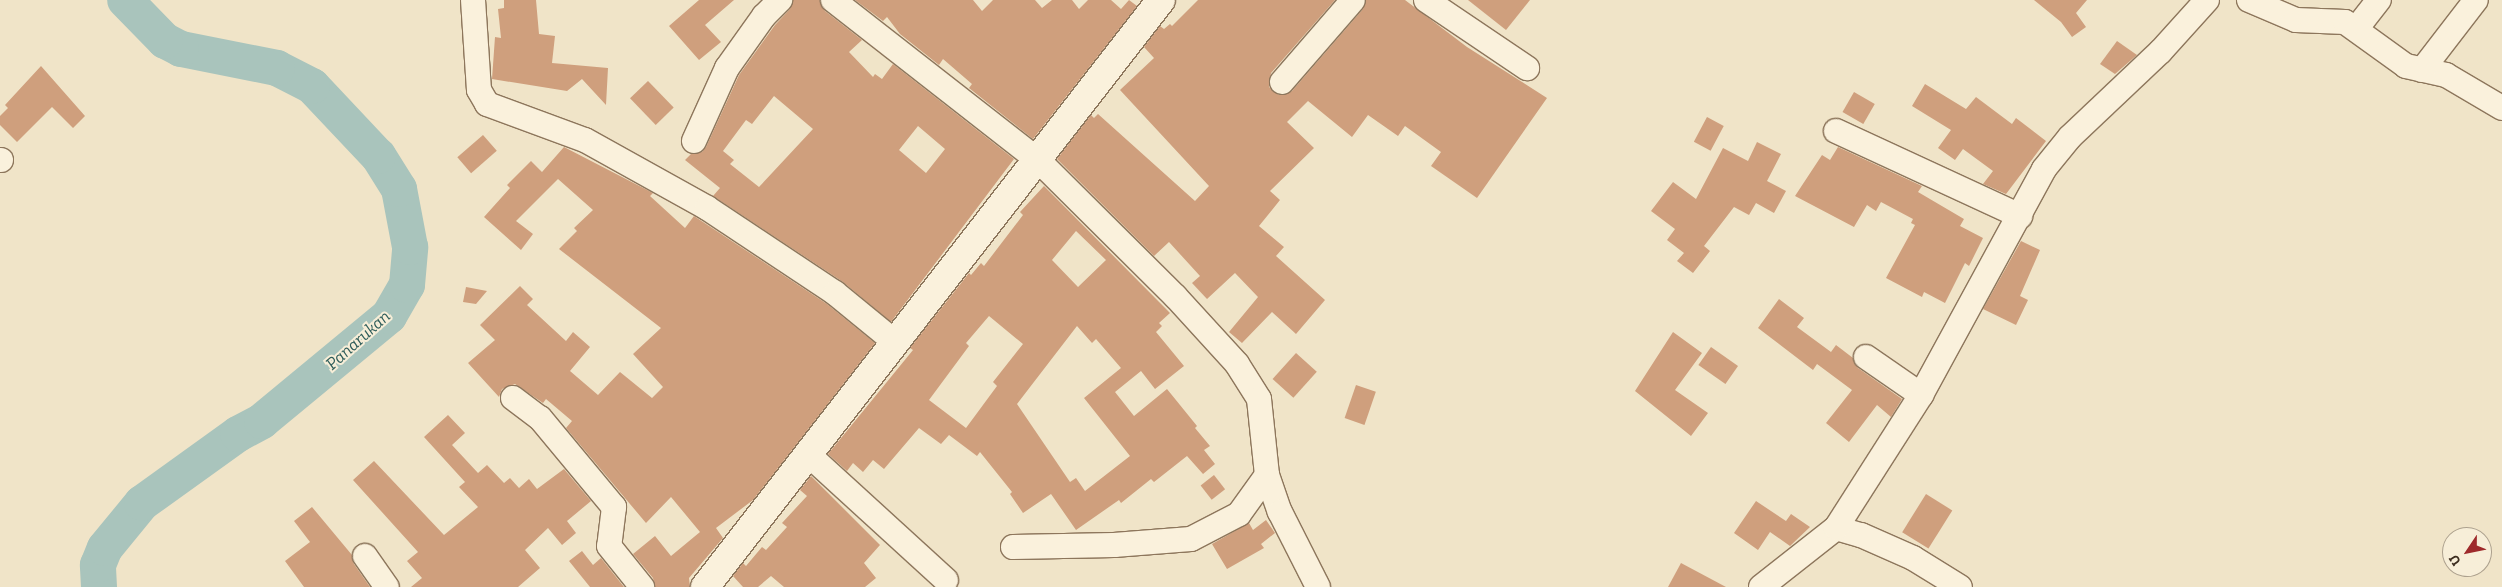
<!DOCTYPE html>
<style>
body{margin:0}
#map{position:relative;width:2502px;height:587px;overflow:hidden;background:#f0e4c8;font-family:"Zilla Slab",serif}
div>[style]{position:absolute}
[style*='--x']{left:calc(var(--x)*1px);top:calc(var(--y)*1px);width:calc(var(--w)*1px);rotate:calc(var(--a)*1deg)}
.river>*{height:36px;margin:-18px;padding:0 18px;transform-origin:18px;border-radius:18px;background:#a9c4bc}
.building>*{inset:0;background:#cf9f7d;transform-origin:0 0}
.roads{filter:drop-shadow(1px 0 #8d765c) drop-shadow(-1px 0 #8d765c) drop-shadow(0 1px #8d765c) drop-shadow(0 -1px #8d765c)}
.minor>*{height:24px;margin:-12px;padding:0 12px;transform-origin:12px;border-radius:12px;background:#faf1dc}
.tertiary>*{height:28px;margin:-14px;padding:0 14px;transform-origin:14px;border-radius:14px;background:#faf1dc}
span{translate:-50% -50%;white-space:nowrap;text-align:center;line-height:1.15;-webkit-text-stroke:4px #f7eed8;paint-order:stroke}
.water-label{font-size:18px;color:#2f5d5a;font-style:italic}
.north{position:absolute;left:2442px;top:527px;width:50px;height:50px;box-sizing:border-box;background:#f7eed8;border:1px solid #ada18e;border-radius:50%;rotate:236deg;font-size:14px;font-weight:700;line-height:20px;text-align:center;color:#3d2e20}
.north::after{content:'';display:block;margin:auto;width:18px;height:22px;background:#9e2a2b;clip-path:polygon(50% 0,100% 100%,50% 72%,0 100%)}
</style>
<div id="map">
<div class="river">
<i style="--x:99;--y:587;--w:22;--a:-93"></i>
<i style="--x:98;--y:565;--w:18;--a:-68"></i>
<i style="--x:105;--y:548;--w:58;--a:-50.6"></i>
<i style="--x:142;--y:503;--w:118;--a:-35.7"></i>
<i style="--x:238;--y:434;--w:27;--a:-28"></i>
<i style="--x:262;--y:421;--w:165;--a:-39.6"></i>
<i style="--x:389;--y:316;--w:36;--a:-60"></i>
<i style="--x:407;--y:285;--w:38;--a:-85"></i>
<i style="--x:410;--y:247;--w:59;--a:-100.7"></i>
<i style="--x:399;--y:189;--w:39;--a:-122"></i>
<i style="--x:378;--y:156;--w:96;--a:-133.3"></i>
<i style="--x:312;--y:86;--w:39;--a:-153"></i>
<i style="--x:277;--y:68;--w:98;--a:-168.8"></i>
<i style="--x:181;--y:49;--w:18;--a:-153"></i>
<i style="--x:165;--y:41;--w:57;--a:-134.3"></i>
</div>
<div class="building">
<i style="clip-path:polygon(504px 0,536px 0,539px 34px,555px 36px,552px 63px,608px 68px,606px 105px,582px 79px,567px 91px,492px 79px,495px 37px,501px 38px,498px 9px,504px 8px)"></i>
<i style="clip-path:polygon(699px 0,734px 0,705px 25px,721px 42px,699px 60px,669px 26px)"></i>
<i style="clip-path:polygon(evenodd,793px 0,820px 0,825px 11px,862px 40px,849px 52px,873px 77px,875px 74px,882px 79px,893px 64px,1014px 159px,891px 322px,843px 282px,713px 196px,720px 188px,685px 160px,691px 154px,702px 152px,706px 147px,739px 75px,775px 25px,790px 9px,793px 0,774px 96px,813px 129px,759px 187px,730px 164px,734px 160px,723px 151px,746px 120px,752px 124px,774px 96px,793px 0,918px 126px,945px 149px,926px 173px,899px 150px,918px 126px)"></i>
<i style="clip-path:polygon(855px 0,973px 0,982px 11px,993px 0,1035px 0,1042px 8px,1052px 0,1072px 0,1079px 9px,1088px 0,1111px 0,1121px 9px,1129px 0,1137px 6px,1033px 139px,969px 88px,972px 84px,943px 59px,939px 65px,900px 34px,887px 17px,883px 21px)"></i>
<i style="clip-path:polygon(1198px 0,1335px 0,1271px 73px,1269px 87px,1279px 95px,1292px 91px,1363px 9px,1366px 0,1405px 0,1467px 47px,1547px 98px,1477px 198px,1431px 166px,1441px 152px,1405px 126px,1398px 136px,1368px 115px,1352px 137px,1308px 101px,1287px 122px,1314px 148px,1270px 191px,1280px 200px,1259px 226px,1284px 247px,1276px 256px,1325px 300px,1296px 334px,1272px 312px,1242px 343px,1229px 332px,1258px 297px,1235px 273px,1207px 299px,1192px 283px,1200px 276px,1169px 242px,1154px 256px,1057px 159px,1091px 115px,1094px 118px,1098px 114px,1195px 201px,1209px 186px,1120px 90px,1154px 58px,1144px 47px,1160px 26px,1164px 29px,1170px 24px,1172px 26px)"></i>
<i style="clip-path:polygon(1468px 0,1530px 0,1506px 30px)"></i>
<i style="clip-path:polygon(2034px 0,2087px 0,2076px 13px,2086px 27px,2072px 37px,2061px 22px)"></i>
<i style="clip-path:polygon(2117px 41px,2137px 55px,2115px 74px,2100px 64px)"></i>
<i style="clip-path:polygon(41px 66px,85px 116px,73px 128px,52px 107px,17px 142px,0 125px,0 116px,8px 108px,5px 105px)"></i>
<i style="left:648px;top:81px;width:37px;height:25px;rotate:46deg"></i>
<i style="clip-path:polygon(1925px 84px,1966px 109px,1976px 97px,2012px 124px,2016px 118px,2046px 141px,2006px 194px,1983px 184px,1993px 171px,1963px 149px,1955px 160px,1938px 148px,1951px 130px,1912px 106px)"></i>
<i style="left:1854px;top:92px;width:24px;height:23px;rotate:30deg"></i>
<i style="left:1707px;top:117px;width:19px;height:28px;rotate:28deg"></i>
<i style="left:483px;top:135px;width:21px;height:34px;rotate:49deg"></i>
<i style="clip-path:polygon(1757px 142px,1781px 154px,1767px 181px,1786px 191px,1774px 213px,1756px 203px,1749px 215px,1734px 207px,1704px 246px,1710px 251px,1693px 273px,1677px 261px,1684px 253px,1667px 240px,1675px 229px,1651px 211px,1673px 182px,1696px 199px,1723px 148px,1748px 161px)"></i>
<i style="clip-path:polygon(564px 147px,653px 193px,650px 196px,685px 228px,694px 216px,700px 220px,827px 304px,875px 343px,753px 500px,716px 528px,723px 538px,689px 578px,690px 587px,655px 587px,653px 578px,633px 554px,655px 536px,671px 556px,700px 532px,671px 497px,646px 523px,566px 428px,572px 421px,546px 399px,543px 403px,515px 384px,502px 389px,499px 397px,468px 363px,495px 340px,480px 325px,520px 286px,533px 299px,527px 305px,566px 341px,573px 332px,590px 347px,570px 371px,598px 395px,620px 372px,652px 398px,663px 387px,633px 354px,661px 328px,559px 249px,577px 231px,574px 228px,593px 210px,558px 179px,516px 221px,533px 234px,521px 250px,484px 217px,510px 188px,507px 185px,531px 161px,542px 172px)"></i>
<i style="clip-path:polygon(1838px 147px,1922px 186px,1918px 192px,1964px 219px,1960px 226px,1983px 238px,1969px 266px,1965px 263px,1945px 303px,1924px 292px,1922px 297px,1886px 278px,1915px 225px,1911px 223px,1913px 219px,1881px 202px,1876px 211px,1867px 205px,1854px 227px,1795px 196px,1822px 155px,1830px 160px)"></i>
<i style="clip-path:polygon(evenodd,1044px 186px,1170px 313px,1159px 323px,1162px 326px,1156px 332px,1184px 366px,1155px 389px,1141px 371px,1115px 392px,1134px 416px,1167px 389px,1197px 426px,1195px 428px,1210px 446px,1204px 450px,1215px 464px,1203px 474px,1187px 456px,1154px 482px,1151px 479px,1121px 503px,1119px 500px,1076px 530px,1051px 494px,1023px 513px,1010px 494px,1012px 492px,980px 452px,977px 456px,949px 435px,941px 444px,919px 428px,884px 469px,873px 460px,863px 472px,853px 463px,847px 471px,828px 454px,913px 350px,910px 348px,969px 273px,971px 275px,981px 263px,984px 266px,1023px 215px,1020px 212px,1044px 186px,1076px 231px,1106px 260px,1078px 287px,1052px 260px,1076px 231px,1044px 186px,989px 316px,1023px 344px,993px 382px,997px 386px,966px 428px,929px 400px,969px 346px,966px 343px,989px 316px,1044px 186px,1077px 326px,1092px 343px,1096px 339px,1121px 368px,1084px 398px,1130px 456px,1085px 491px,1076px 478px,1070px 482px,1017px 404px,1077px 326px)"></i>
<i style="clip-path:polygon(2021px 241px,2040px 250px,2020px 296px,2028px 300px,2016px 325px,1983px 309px)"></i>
<i style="clip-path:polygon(466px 287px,487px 291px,476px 304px,463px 302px)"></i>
<i style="clip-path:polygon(1779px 299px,1804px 318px,1797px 327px,1831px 352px,1836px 345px,1853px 358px,1858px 368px,1902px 399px,1891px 417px,1877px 405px,1849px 442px,1826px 423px,1852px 390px,1817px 364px,1813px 370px,1758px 328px)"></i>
<i style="clip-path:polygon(1673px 332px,1702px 353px,1675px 390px,1708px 413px,1691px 436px,1635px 391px)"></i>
<i style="left:1711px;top:347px;width:33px;height:22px;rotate:35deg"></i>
<i style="left:1296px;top:353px;width:28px;height:35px;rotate:42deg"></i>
<i style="left:1356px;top:385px;width:21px;height:35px;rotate:19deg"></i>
<i style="clip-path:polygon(448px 415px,465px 433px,452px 445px,478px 473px,487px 465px,504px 483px,510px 478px,519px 488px,529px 479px,537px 489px,564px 469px,591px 501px,567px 521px,576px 533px,562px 545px,548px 528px,525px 550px,540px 568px,518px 587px,411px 587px,422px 578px,407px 561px,418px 552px,353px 480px,374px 461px,444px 535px,478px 507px,459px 487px,465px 482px,424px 437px)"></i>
<i style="left:1214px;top:475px;width:18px;height:17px;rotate:52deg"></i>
<i style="clip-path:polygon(811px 476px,880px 545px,864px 563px,876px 578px,865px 587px,784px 587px,771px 576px,758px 587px,743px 587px,733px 576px,743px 563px,746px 566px,762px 547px,766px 550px,787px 527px,782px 523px,807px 496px,800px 490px)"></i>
<i style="left:1926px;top:494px;width:31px;height:45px;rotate:32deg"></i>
<i style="clip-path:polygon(1756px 501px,1786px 521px,1791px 514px,1810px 527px,1790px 546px,1770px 532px,1758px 550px,1734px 533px)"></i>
<i style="clip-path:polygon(312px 507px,352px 555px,354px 564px,370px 587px,304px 587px,285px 561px,310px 542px,294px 521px)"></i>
<i style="clip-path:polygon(1266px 520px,1275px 533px,1261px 544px,1264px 548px,1227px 569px,1212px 544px,1249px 523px,1253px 530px)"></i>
<i style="clip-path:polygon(582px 551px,593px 565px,601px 558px,624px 587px,590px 587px,569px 561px)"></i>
<i style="clip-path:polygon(1681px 563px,1726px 587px,1668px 587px)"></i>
</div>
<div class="roads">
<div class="minor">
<i style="--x:473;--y:0;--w:90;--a:86.2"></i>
<i style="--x:479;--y:90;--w:16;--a:60"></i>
<i style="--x:487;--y:104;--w:104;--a:20.2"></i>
<i style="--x:585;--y:140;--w:140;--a:29.1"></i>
<i style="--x:707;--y:208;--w:154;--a:33.6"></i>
<i style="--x:835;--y:293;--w:79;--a:39.3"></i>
<i style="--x:833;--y:0;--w:260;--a:38"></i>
<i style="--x:1038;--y:160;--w:193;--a:44.8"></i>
<i style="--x:1175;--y:296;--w:92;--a:47.6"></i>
<i style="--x:1237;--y:364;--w:41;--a:57.8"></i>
<i style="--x:1259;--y:399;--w:76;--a:84"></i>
<i style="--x:1267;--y:475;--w:39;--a:71"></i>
<i style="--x:1280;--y:512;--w:84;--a:63.1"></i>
<i style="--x:1426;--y:0;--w:122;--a:34"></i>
<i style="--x:2249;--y:0;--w:51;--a:23.1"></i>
<i style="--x:2296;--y:20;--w:49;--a:2.3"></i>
<i style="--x:2345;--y:22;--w:75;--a:35.8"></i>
<i style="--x:2406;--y:66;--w:41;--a:12.7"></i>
<i style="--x:2446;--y:75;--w:65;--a:30.5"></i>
<i style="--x:2356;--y:29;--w:37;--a:-52"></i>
<i style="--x:2422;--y:70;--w:88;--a:-52.4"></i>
<i style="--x:1282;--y:82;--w:108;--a:-49.1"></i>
<i style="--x:1836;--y:131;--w:203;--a:24.8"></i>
<i style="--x:694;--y:141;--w:80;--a:-65.7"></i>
<i style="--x:727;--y:68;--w:64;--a:-54.6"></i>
<i style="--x:764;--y:16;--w:23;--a:-45"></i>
<i style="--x:0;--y:160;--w:1;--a:0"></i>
<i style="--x:1866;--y:357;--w:67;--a:34.6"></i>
<i style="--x:513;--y:398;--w:34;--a:37"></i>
<i style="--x:540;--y:418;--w:116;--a:50.3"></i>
<i style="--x:614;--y:507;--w:39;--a:97"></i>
<i style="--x:609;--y:546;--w:53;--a:51.2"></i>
<i style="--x:810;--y:456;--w:184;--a:42.4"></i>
<i style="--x:1836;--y:528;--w:26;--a:16"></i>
<i style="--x:1861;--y:535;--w:57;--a:23.9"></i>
<i style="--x:1913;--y:558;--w:55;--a:31.7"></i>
<i style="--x:1013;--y:547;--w:101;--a:-1.1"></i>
<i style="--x:1114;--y:545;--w:77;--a:-4.5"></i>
<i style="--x:1191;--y:539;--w:54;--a:-27.5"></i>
<i style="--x:1239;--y:514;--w:48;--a:-54.3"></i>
<i style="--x:365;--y:556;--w:38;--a:55"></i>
<i style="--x:1761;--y:587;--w:95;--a:-38.2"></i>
<i style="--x:1836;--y:528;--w:158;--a:-57.4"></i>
<i style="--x:1921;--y:395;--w:257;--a:-61.4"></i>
<i style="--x:2044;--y:169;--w:41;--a:-50.9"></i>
<i style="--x:2070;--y:137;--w:124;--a:-43.4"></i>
<i style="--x:2160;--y:52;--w:70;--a:-47.9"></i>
</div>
<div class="tertiary">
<i style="--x:705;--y:587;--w:743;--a:-52.16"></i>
</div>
</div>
<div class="water-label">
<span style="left:358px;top:340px;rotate:-42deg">Panarukan</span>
</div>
<div class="north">U</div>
</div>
